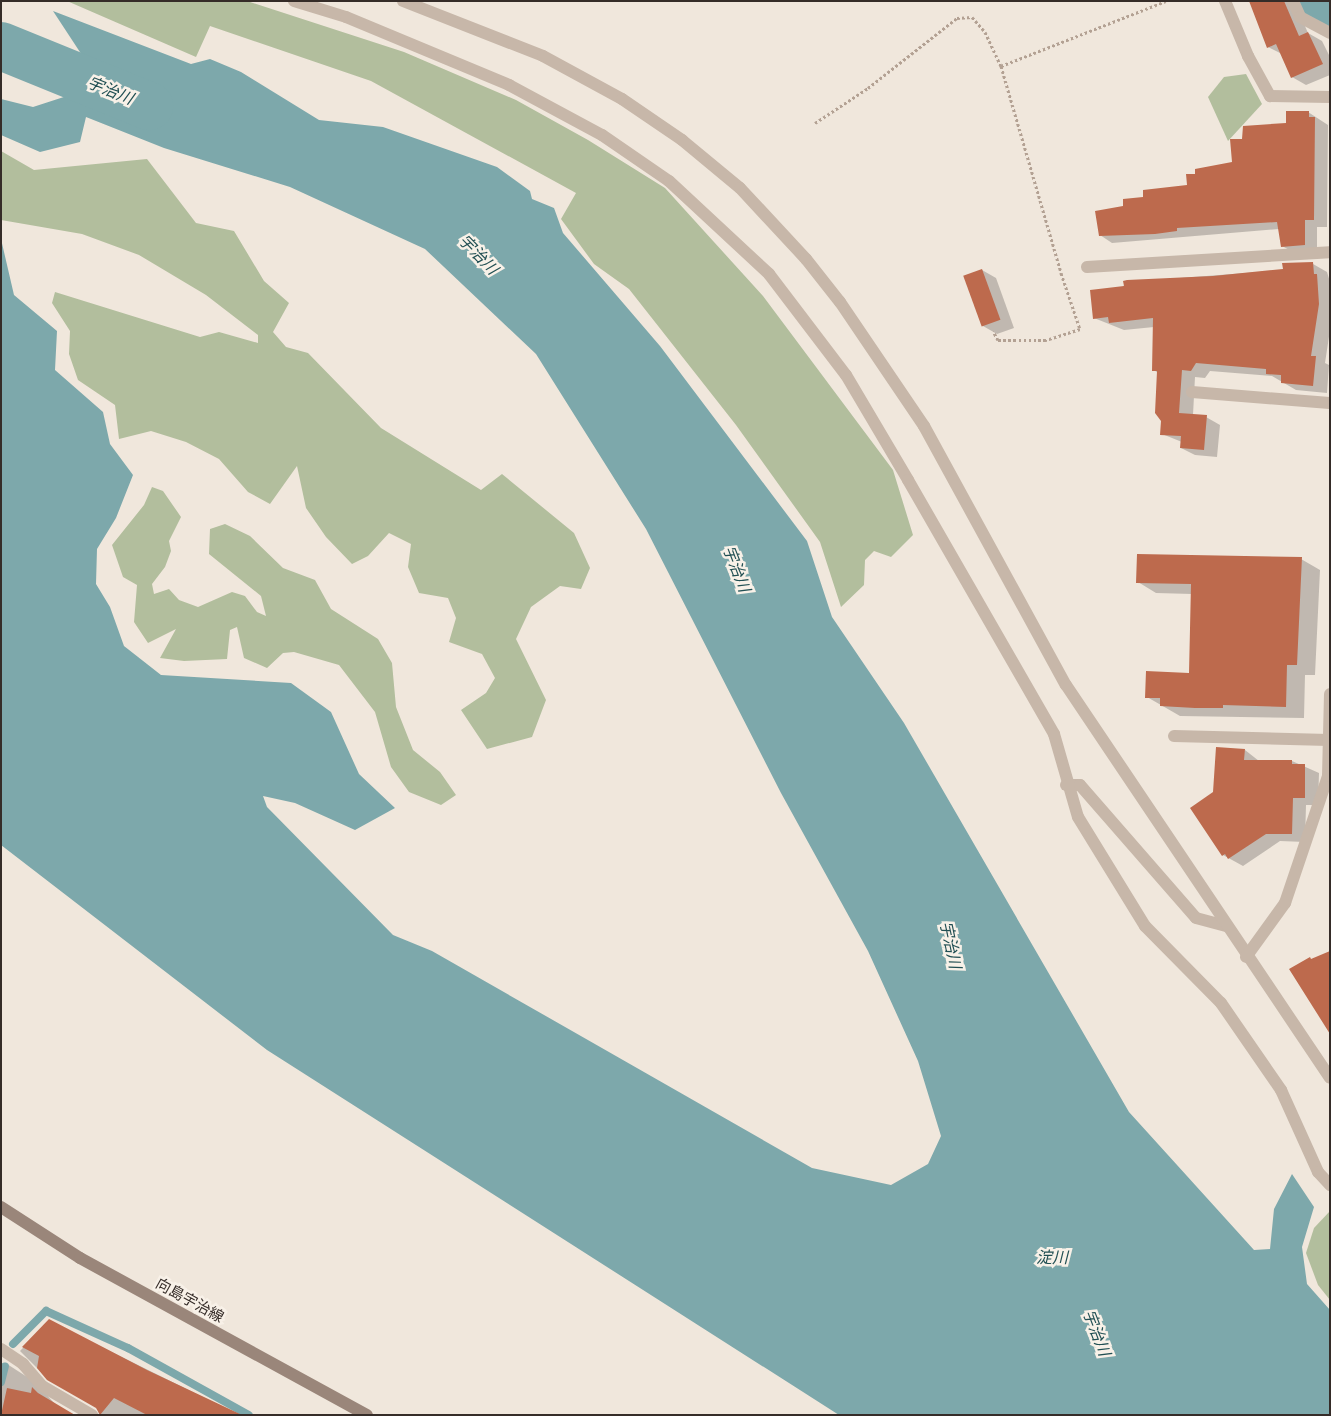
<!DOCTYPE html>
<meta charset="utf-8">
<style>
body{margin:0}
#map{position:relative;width:1331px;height:1416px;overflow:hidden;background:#f0e7dc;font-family:"Space Grotesk","Noto Sans JP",sans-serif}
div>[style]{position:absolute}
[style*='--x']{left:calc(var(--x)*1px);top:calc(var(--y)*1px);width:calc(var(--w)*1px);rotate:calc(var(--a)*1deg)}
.green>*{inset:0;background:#b2be9d}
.water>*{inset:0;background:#7da8ab}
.shadow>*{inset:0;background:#0003}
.stream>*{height:8px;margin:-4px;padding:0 4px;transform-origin:4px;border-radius:4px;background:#7da8ab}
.river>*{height:48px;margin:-24px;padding:0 24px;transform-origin:24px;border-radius:24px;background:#7da8ab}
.building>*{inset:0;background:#bd6a4d;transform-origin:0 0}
.path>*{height:3px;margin-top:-1.5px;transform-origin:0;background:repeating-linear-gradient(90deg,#b3a193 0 2.5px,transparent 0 5px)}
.service>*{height:12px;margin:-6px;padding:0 6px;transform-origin:6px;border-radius:6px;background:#c7b7a9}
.minor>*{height:12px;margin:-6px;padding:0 6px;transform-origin:6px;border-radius:6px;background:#c7b7a9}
.secondary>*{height:12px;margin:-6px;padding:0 6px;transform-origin:6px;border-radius:6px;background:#9a867a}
span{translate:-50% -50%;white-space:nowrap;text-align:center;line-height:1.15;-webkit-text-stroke:5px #f8f1e8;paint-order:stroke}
.street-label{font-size:15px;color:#352c28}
.water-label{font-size:16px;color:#214f53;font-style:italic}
.frame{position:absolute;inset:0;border:2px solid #352c28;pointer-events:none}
</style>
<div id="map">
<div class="green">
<i style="clip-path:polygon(67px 1px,247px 1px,404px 52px,516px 100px,588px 140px,665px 188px,763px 296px,893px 470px,913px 535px,891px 557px,874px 551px,865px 560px,864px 585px,841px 607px,820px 542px,736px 425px,629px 289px,594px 264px,561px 219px,576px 193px,371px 81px,210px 26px,196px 57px)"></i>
<i style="clip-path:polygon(1246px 74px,1262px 104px,1228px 141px,1208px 97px,1224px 77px)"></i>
<i style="clip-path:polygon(1px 151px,34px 170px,147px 159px,196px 223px,234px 231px,264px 281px,289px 303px,273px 332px,286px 347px,308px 353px,381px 428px,481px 490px,502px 474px,574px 533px,590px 568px,581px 589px,560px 586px,531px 607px,516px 639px,546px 700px,532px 737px,487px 749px,461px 710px,486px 693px,495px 678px,482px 654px,449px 642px,456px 618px,448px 598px,419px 593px,408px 567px,411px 544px,389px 533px,368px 556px,352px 564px,326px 537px,306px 508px,297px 466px,270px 504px,248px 492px,219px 459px,186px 442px,151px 431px,119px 439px,115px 405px,78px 380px,69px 354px,70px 331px,52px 303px,55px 292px,200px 337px,219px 332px,258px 343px,258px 335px,206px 295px,139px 255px,82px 234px,1px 220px)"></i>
<i style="clip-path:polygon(152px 487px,163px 491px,181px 517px,169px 541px,171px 551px,165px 567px,152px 584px,154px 594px,169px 589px,179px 600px,198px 607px,232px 592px,245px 596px,257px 612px,266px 616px,261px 596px,209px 554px,210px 529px,225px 524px,250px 536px,283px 568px,315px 580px,331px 609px,378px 639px,392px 663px,396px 707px,413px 750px,440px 772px,456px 795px,441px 805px,409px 792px,391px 767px,375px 712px,339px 665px,294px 652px,283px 653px,267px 668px,244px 658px,237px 627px,230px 630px,227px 659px,184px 661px,160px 658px,176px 629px,148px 643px,134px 622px,137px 585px,123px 577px,112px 545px,144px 505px)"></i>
<i style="clip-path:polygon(1330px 1211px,1330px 1300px,1318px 1285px,1306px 1253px,1314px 1228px)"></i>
</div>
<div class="water">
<i style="clip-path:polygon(53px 11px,191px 64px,210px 59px,241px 72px,319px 120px,383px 127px,497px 167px,530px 191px,532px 199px,554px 208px,563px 233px,660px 346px,807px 541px,832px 617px,904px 723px,1129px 1112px,1254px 1250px,1270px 1249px,1274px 1209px,1292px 1174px,1314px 1207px,1302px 1247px,1307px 1284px,1330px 1310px,1330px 1415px,839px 1415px,267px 1050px,1px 845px,1px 239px,14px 295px,57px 331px,55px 370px,103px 412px,110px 444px,133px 475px,116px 518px,97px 549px,96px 584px,110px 607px,124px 646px,161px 675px,291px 683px,331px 712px,359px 774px,395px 808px,355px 830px,295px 803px,263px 796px,267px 807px,393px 935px,432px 951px,812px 1168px,891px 1185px,928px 1164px,941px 1136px,918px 1061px,868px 951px,781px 793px,646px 529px,536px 354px,425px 249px,290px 187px,164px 148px,86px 117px,80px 142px,40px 152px,1px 135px,1px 99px,33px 107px,70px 95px,95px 75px)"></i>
</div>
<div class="shadow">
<i style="clip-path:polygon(1250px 1px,1294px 1px,1308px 33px,1322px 41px,1330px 57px,1330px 75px,1306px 85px,1292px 77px,1282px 54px,1268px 47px)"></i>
<i style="clip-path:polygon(1308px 112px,1328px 125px,1327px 227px,1317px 227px,1317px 252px,1295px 253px,1282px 246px,1279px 229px,1112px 243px,1100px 235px,1125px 207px,1189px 186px,1196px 175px,1233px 163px,1243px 140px,1287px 125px)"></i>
<i style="clip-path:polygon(1313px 264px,1327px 272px,1330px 282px,1330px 330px,1325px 363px,1329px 365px,1327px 393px,1296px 390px,1272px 376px,1210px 371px,1205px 378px,1195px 377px,1193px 415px,1206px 417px,1220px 425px,1217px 457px,1195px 455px,1181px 448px,1182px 442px,1162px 434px,1158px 373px,1154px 370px,1154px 327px,1124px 330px,1094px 318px,1127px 282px,1284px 270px)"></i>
<i style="clip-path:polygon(982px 270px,996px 278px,1014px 328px,997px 334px,983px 326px)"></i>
<i style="clip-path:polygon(1301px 559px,1320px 570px,1315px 675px,1305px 675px,1304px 718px,1180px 716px,1147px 697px,1190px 674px,1192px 594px,1156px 593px,1138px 582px)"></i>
<i style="clip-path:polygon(1245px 750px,1259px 761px,1292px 761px,1319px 773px,1318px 805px,1306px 805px,1305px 842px,1280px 841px,1243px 866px,1223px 855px,1214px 793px)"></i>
<i style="clip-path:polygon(49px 1321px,225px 1408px,237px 1415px,99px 1415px,98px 1407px,48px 1379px,20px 1351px)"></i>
<i style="clip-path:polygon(7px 1364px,35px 1382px,55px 1404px,1px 1415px,1px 1366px)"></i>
</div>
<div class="stream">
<i style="--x:13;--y:1344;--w:47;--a:-45"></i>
<i style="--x:46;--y:1311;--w:90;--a:24.3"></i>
<i style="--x:128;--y:1348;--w:138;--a:29"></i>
<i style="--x:1;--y:1382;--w:16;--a:-76"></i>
</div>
<div class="river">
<i style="--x:1318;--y:1;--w:15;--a:37"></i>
<i style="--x:1;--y:46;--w:160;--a:22.1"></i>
</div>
<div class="building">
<i style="clip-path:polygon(1249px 1px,1284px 1px,1299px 36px,1308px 32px,1323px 64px,1291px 78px,1276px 44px,1267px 48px)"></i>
<i style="clip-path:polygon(1286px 111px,1309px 111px,1309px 117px,1315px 117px,1314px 220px,1305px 220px,1305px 245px,1281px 247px,1277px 222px,1177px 228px,1177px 231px,1155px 234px,1099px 236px,1095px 211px,1123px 206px,1123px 199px,1143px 197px,1143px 190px,1187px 185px,1186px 174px,1195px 174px,1195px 169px,1232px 162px,1230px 139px,1242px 139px,1243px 126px,1286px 123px)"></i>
<i style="clip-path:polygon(1313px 262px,1314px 274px,1317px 274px,1319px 304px,1311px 356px,1316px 356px,1313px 386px,1281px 383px,1281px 375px,1266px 374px,1266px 369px,1196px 363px,1191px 371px,1182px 370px,1179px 413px,1207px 415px,1204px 450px,1180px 448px,1181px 436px,1160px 435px,1161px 421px,1155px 413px,1157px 371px,1152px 371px,1153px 318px,1109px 323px,1108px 317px,1093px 319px,1090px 290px,1124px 286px,1123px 281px,1127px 280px,1213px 276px,1283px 269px,1282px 263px)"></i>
<i style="left:982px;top:269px;width:54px;height:20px;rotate:70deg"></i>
<i style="clip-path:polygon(1137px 554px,1302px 557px,1297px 665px,1287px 665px,1286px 707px,1223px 705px,1223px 708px,1195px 708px,1160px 706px,1160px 698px,1145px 698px,1146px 671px,1189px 673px,1191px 584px,1136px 583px)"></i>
<i style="clip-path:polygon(1216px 747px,1245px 749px,1244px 760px,1292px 760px,1292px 764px,1305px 764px,1305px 798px,1293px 798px,1292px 834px,1266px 834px,1228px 859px,1225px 854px,1222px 856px,1190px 808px,1213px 792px)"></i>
<i style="clip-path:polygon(1330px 951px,1330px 1034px,1289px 969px,1310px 957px,1311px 959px)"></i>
<i style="clip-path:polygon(49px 1319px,147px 1370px,242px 1415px,147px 1415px,114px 1398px,100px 1415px,96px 1408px,47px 1380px,37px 1368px,39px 1356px,22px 1347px)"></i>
<i style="clip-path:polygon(32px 1387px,38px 1393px,75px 1415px,1px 1415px,7px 1388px,31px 1393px)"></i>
</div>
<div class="path">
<i style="--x:1001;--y:66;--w:177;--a:-21.5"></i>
<i style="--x:815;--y:123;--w:64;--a:-33.4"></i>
<i style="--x:868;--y:88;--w:113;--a:-38.2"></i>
<i style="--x:957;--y:18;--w:15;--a:-4"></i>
<i style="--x:972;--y:17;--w:20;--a:49"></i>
<i style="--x:985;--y:32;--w:38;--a:65"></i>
<i style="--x:1001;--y:66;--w:216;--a:73.8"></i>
<i style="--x:1061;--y:273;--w:59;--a:71.3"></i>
<i style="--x:1080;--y:329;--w:36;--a:162"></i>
<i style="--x:1046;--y:340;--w:48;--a:180"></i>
<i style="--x:998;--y:340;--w:10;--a:-119"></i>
</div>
<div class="service">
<i style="--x:294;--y:1;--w:54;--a:17.1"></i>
<i style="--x:346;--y:17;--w:177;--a:22.6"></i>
<i style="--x:509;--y:85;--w:106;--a:28.3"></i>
<i style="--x:602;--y:135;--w:81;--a:34.5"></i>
<i style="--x:669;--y:181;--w:137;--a:42.9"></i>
<i style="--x:769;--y:274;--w:127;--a:52.7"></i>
<i style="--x:846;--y:375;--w:122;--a:59.4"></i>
<i style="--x:908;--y:480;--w:293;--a:60.1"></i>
<i style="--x:1054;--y:734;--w:86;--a:73.9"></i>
<i style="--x:1078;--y:817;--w:128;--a:58.4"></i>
<i style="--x:1145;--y:926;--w:108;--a:45.4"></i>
<i style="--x:1221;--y:1003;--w:106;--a:55.4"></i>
<i style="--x:1281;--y:1090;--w:90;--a:65.7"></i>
<i style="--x:1318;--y:1172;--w:18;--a:47"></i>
<i style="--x:1066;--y:785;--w:14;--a:0"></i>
<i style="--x:1080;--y:785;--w:176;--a:48.9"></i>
<i style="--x:1196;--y:918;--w:31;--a:15"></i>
</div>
<div class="minor">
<i style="--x:403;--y:1;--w:150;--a:21.4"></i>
<i style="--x:543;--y:56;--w:90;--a:28.6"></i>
<i style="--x:622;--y:99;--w:73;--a:34.3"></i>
<i style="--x:682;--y:140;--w:75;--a:39.6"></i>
<i style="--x:740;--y:188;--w:97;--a:47.1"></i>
<i style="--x:806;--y:259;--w:55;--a:51.7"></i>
<i style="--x:840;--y:302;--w:150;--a:55.9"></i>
<i style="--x:924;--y:426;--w:295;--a:61.3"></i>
<i style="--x:1066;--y:685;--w:473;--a:56.1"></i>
<i style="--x:1225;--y:1;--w:60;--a:67.3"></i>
<i style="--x:1248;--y:56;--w:46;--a:61.2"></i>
<i style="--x:1270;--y:96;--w:60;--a:1"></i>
<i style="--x:1293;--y:1;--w:17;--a:66"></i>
<i style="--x:1300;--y:17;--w:34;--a:28"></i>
<i style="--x:1087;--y:267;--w:243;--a:-3.5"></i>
<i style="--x:1192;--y:392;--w:138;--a:4.6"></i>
<i style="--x:1174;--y:736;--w:155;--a:1.5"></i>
<i style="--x:1246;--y:957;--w:67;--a:-54.2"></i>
<i style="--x:1285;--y:903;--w:134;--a:-71.3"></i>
<i style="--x:1328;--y:776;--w:82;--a:-88.6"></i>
<i style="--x:1;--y:1349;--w:27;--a:34"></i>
<i style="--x:23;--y:1364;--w:29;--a:49"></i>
<i style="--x:42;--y:1386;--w:58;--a:30.1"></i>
</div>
<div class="secondary">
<i style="--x:1;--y:1207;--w:94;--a:32.8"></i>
<i style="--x:80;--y:1258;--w:327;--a:28.7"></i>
</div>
<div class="street-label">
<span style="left:190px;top:1300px;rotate:29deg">向島宇治線</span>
</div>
<div class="water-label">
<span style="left:110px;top:91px;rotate:22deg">宇治川</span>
<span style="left:478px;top:255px;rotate:46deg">宇治川</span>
<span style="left:736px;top:569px;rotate:69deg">宇治川</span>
<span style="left:950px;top:945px;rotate:78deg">宇治川</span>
<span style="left:1052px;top:1258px">淀川</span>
<span style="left:1096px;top:1333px;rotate:69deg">宇治川</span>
</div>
<div class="frame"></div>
</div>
